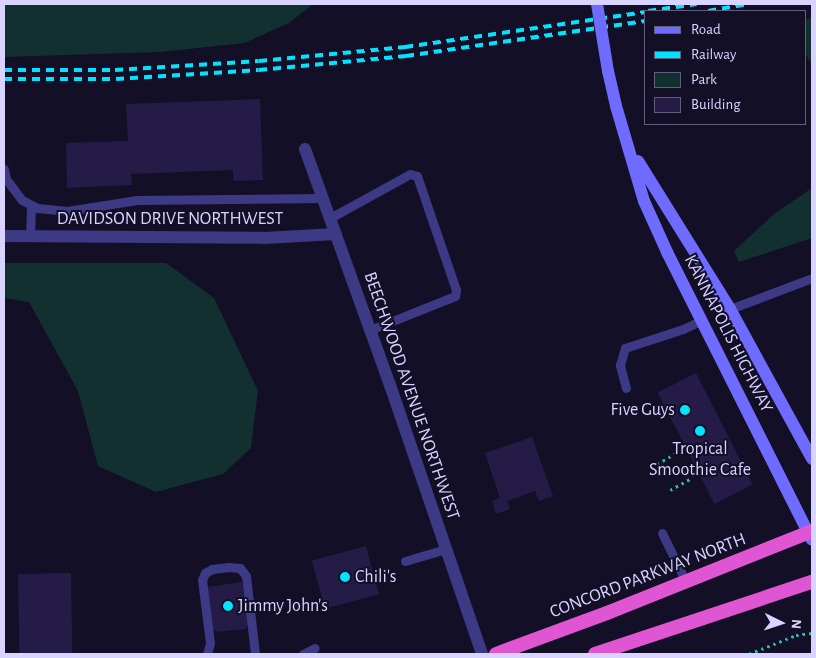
<!DOCTYPE html>
<style>
body{margin:0}
#map{position:relative;width:816px;height:658px;overflow:hidden;background:#130f26;font-family:"Alegreya Sans",sans-serif}
div>[style]{position:absolute}
[style*='--x']{left:calc(var(--x)*1px);top:calc(var(--y)*1px);width:calc(var(--w)*1px);rotate:calc(var(--a)*1deg)}
.green>*{inset:0;background:#12302f}
.building>*{inset:0;background:#241b47;transform-origin:0 0}
.path>*{height:2.5px;margin-top:-1.25px;transform-origin:0;background:repeating-linear-gradient(90deg,#2fb8b0 0 2.5px,transparent 0 6.5px)}
.service>*{height:9px;margin:-4.5px;padding:0 4.5px;transform-origin:4.5px;border-radius:4.5px;background:#3d3a85}
.minor>*{height:12px;margin:-6px;padding:0 6px;transform-origin:6px;border-radius:6px;background:#3d3a85}
.secondary>*{height:12px;margin:-6px;padding:0 6px;transform-origin:6px;border-radius:6px;background:#6f6bff}
.trunk>*{height:14px;margin:-7px;padding:0 7px;transform-origin:7px;border-radius:7px;background:#e055d1}
.rail>*{height:4px;margin-top:-2px;transform-origin:0;background:repeating-linear-gradient(90deg,#00e5ff 0 8px,transparent 0 14px)}
.secondary-bridge>*{height:12px;margin:-6px;padding:0 6px;transform-origin:6px;border-radius:6px;background:#6f6bff}
.dots>*{width:14px;height:14px;translate:-50% -50%;box-sizing:border-box;border:2px solid #130f26;border-radius:50%}
span{translate:-50% -50%;white-space:nowrap;text-align:center;line-height:1.15;-webkit-text-stroke:4px #130f26;paint-order:stroke}
.street-label{font-size:18px;color:#d9d4ff}
.poi-label{font-size:18px;color:#d9d4ff}
.right{translate:-100% -50%;text-align:right}
.left{translate:0 -50%;text-align:left}
.frame{position:absolute;inset:0;border:5px solid #d9d4ff;pointer-events:none}
.legend{position:absolute;left:644px;top:10px;width:162px;height:115px;box-sizing:border-box;background:#130f26;border:1px solid #625e7d;margin:0;padding:6px 9px;list-style:none;font-size:15px;color:#d9d4ff}
.legend li{display:flex;align-items:center;gap:10px;height:25px}
.legend b{width:25px;border:1px solid #625e7d}
.north{position:absolute;left:756px;top:598px;width:50px;height:50px;-webkit-text-stroke:4px #130f26;paint-order:stroke;rotate:94deg;font-size:14px;font-weight:700;line-height:20px;text-align:center;color:#d9d4ff}
.north::after{content:'';display:block;margin:auto;width:18px;height:22px;background:#d9d4ff;clip-path:polygon(50% 0,100% 100%,50% 72%,0 100%)}
</style>
<div id="map">
<div class="green">
<i style="clip-path:polygon(4px 4px,313px 4px,289px 23px,244px 43px,161px 52px,4px 57px)"></i>
<i style="clip-path:polygon(812px 17px,812px 65px,805px 53px,805px 20px)"></i>
<i style="clip-path:polygon(812px 188px,812px 238px,739px 262px,734px 251px,774px 214px)"></i>
<i style="clip-path:polygon(4px 263px,166px 263px,214px 298px,258px 391px,251px 448px,223px 474px,156px 492px,98px 466px,78px 391px,29px 302px,4px 298px)"></i>
</div>
<div class="building">
<i style="clip-path:polygon(260px 99px,263px 180px,233px 181px,233px 170px,131px 174px,132px 185px,67px 188px,66px 143px,128px 141px,126px 104px)"></i>
<i style="left:696px;top:373px;width:125px;height:43px;rotate:63deg"></i>
<i style="clip-path:polygon(532px 437px,553px 496px,539px 501px,535px 491px,507px 501px,510px 509px,496px 514px,492px 501px,500px 498px,485px 453px)"></i>
<i style="left:366px;top:546px;width:50px;height:56px;rotate:75deg"></i>
<i style="left:71px;top:573px;width:81px;height:53px;rotate:89deg"></i>
<i style="clip-path:polygon(242px 582px,248px 625px,245px 629px,218px 632px,213px 629px,207px 587px)"></i>
</div>
<div class="path">
<i style="--x:657;--y:464;--w:24;--a:-30"></i>
<i style="--x:670;--y:490;--w:25;--a:-29"></i>
<i style="--x:749;--y:654;--w:51;--a:-22"></i>
<i style="--x:796;--y:635;--w:16;--a:-7"></i>
</div>
<div class="service">
<i style="--x:4;--y:169;--w:10;--a:79"></i>
<i style="--x:6;--y:179;--w:26;--a:53"></i>
<i style="--x:22;--y:200;--w:18;--a:27"></i>
<i style="--x:38;--y:208;--w:29;--a:6"></i>
<i style="--x:67;--y:211;--w:71;--a:-8.9"></i>
<i style="--x:137;--y:200;--w:186;--a:-0.6"></i>
<i style="--x:330;--y:218;--w:91;--a:-28.8"></i>
<i style="--x:410;--y:174;--w:7;--a:16"></i>
<i style="--x:417;--y:176;--w:120;--a:71.1"></i>
<i style="--x:456;--y:290;--w:6;--a:99"></i>
<i style="--x:455;--y:296;--w:92;--a:158.2"></i>
<i style="--x:30;--y:236;--w:31;--a:-88"></i>
<i style="--x:730;--y:309;--w:88;--a:-20.7"></i>
<i style="--x:626;--y:388;--w:24;--a:-105"></i>
<i style="--x:620;--y:365;--w:18;--a:-74"></i>
<i style="--x:625;--y:348;--w:61;--a:-18.1"></i>
<i style="--x:683;--y:329;--w:21;--a:-25"></i>
<i style="--x:662;--y:533;--w:55;--a:63.9"></i>
<i style="--x:405;--y:561;--w:43;--a:-16.3"></i>
<i style="--x:207;--y:654;--w:11;--a:-75"></i>
<i style="--x:210;--y:643;--w:64;--a:-97.2"></i>
<i style="--x:202;--y:580;--w:8;--a:-67"></i>
<i style="--x:205;--y:573;--w:8;--a:-30"></i>
<i style="--x:212;--y:569;--w:17;--a:-7"></i>
<i style="--x:229;--y:567;--w:11;--a:5"></i>
<i style="--x:240;--y:568;--w:10;--a:53"></i>
<i style="--x:246;--y:576;--w:79;--a:83.4"></i>
<i style="--x:303;--y:654;--w:13;--a:-27"></i>
</div>
<div class="minor">
<i style="--x:305;--y:149;--w:251;--a:70.2"></i>
<i style="--x:390;--y:385;--w:284;--a:71.1"></i>
<i style="--x:4;--y:236;--w:260;--a:0.4"></i>
<i style="--x:264;--y:238;--w:72;--a:-3.2"></i>
</div>
<div class="secondary">
<i style="--x:616;--y:106;--w:99;--a:73.6"></i>
<i style="--x:644;--y:201;--w:56;--a:65.7"></i>
<i style="--x:667;--y:252;--w:322;--a:63.3"></i>
<i style="--x:638;--y:161;--w:174;--a:58.1"></i>
<i style="--x:730;--y:309;--w:171;--a:61.3"></i>
</div>
<div class="trunk">
<i style="--x:496;--y:654;--w:118;--a:-20.3"></i>
<i style="--x:607;--y:613;--w:221;--a:-21.8"></i>
<i style="--x:595;--y:654;--w:229;--a:-18.4"></i>
</div>
<div class="rail">
<i style="--x:648;--y:11;--w:49;--a:-8.1"></i>
<i style="--x:708;--y:11;--w:39;--a:-10"></i>
<i style="--x:4;--y:70;--w:111;--a:0"></i>
<i style="--x:115;--y:70;--w:144;--a:-3.6"></i>
<i style="--x:259;--y:61;--w:147;--a:-5.5"></i>
<i style="--x:405;--y:47;--w:243;--a:-8.3"></i>
<i style="--x:4;--y:79;--w:112;--a:0"></i>
<i style="--x:116;--y:79;--w:143;--a:-3.6"></i>
<i style="--x:259;--y:70;--w:148;--a:-5.4"></i>
<i style="--x:406;--y:56;--w:242;--a:-8.3"></i>
</div>
<div class="secondary-bridge">
<i style="--x:597;--y:4;--w:68;--a:80.7"></i>
<i style="--x:608;--y:71;--w:36;--a:77"></i>
</div>
<div class="dots">
<i style="left:685px;top:410px;background:#00e5ff"></i>
<i style="left:700px;top:431px;background:#00e5ff"></i>
<i style="left:345px;top:577px;background:#00e5ff"></i>
<i style="left:228px;top:606px;background:#00e5ff"></i>
</div>
<div class="street-label">
<span style="left:170px;top:219px">DAVIDSON DRIVE NORTHWEST</span>
<span style="left:728px;top:334px;rotate:63deg">KANNAPOLIS HIGHWAY</span>
<span style="left:411px;top:396px;rotate:71deg">BEECHWOOD AVENUE NORTHWEST</span>
<span style="left:648px;top:576px;rotate:-21deg">CONCORD PARKWAY NORTH</span>
</div>
<div class="poi-label">
<span class="right" style="left:675px;top:410px">Five Guys</span>
<span style="left:700px;top:460px">Tropical<br>Smoothie Cafe</span>
<span class="left" style="left:355px;top:577px">Chili's</span>
<span class="left" style="left:238px;top:606px">Jimmy John's</span>
</div>
<div class="frame"></div>
<ul class="legend">
<li><b style="height:6px;background:#6f6bff"></b>Road</li>
<li><b style="height:6px;background:#00e5ff"></b>Railway</li>
<li><b style="height:14px;background:#12302f"></b>Park</li>
<li><b style="height:14px;background:#241b47"></b>Building</li>
</ul>
<div class="north">N</div>
</div>
